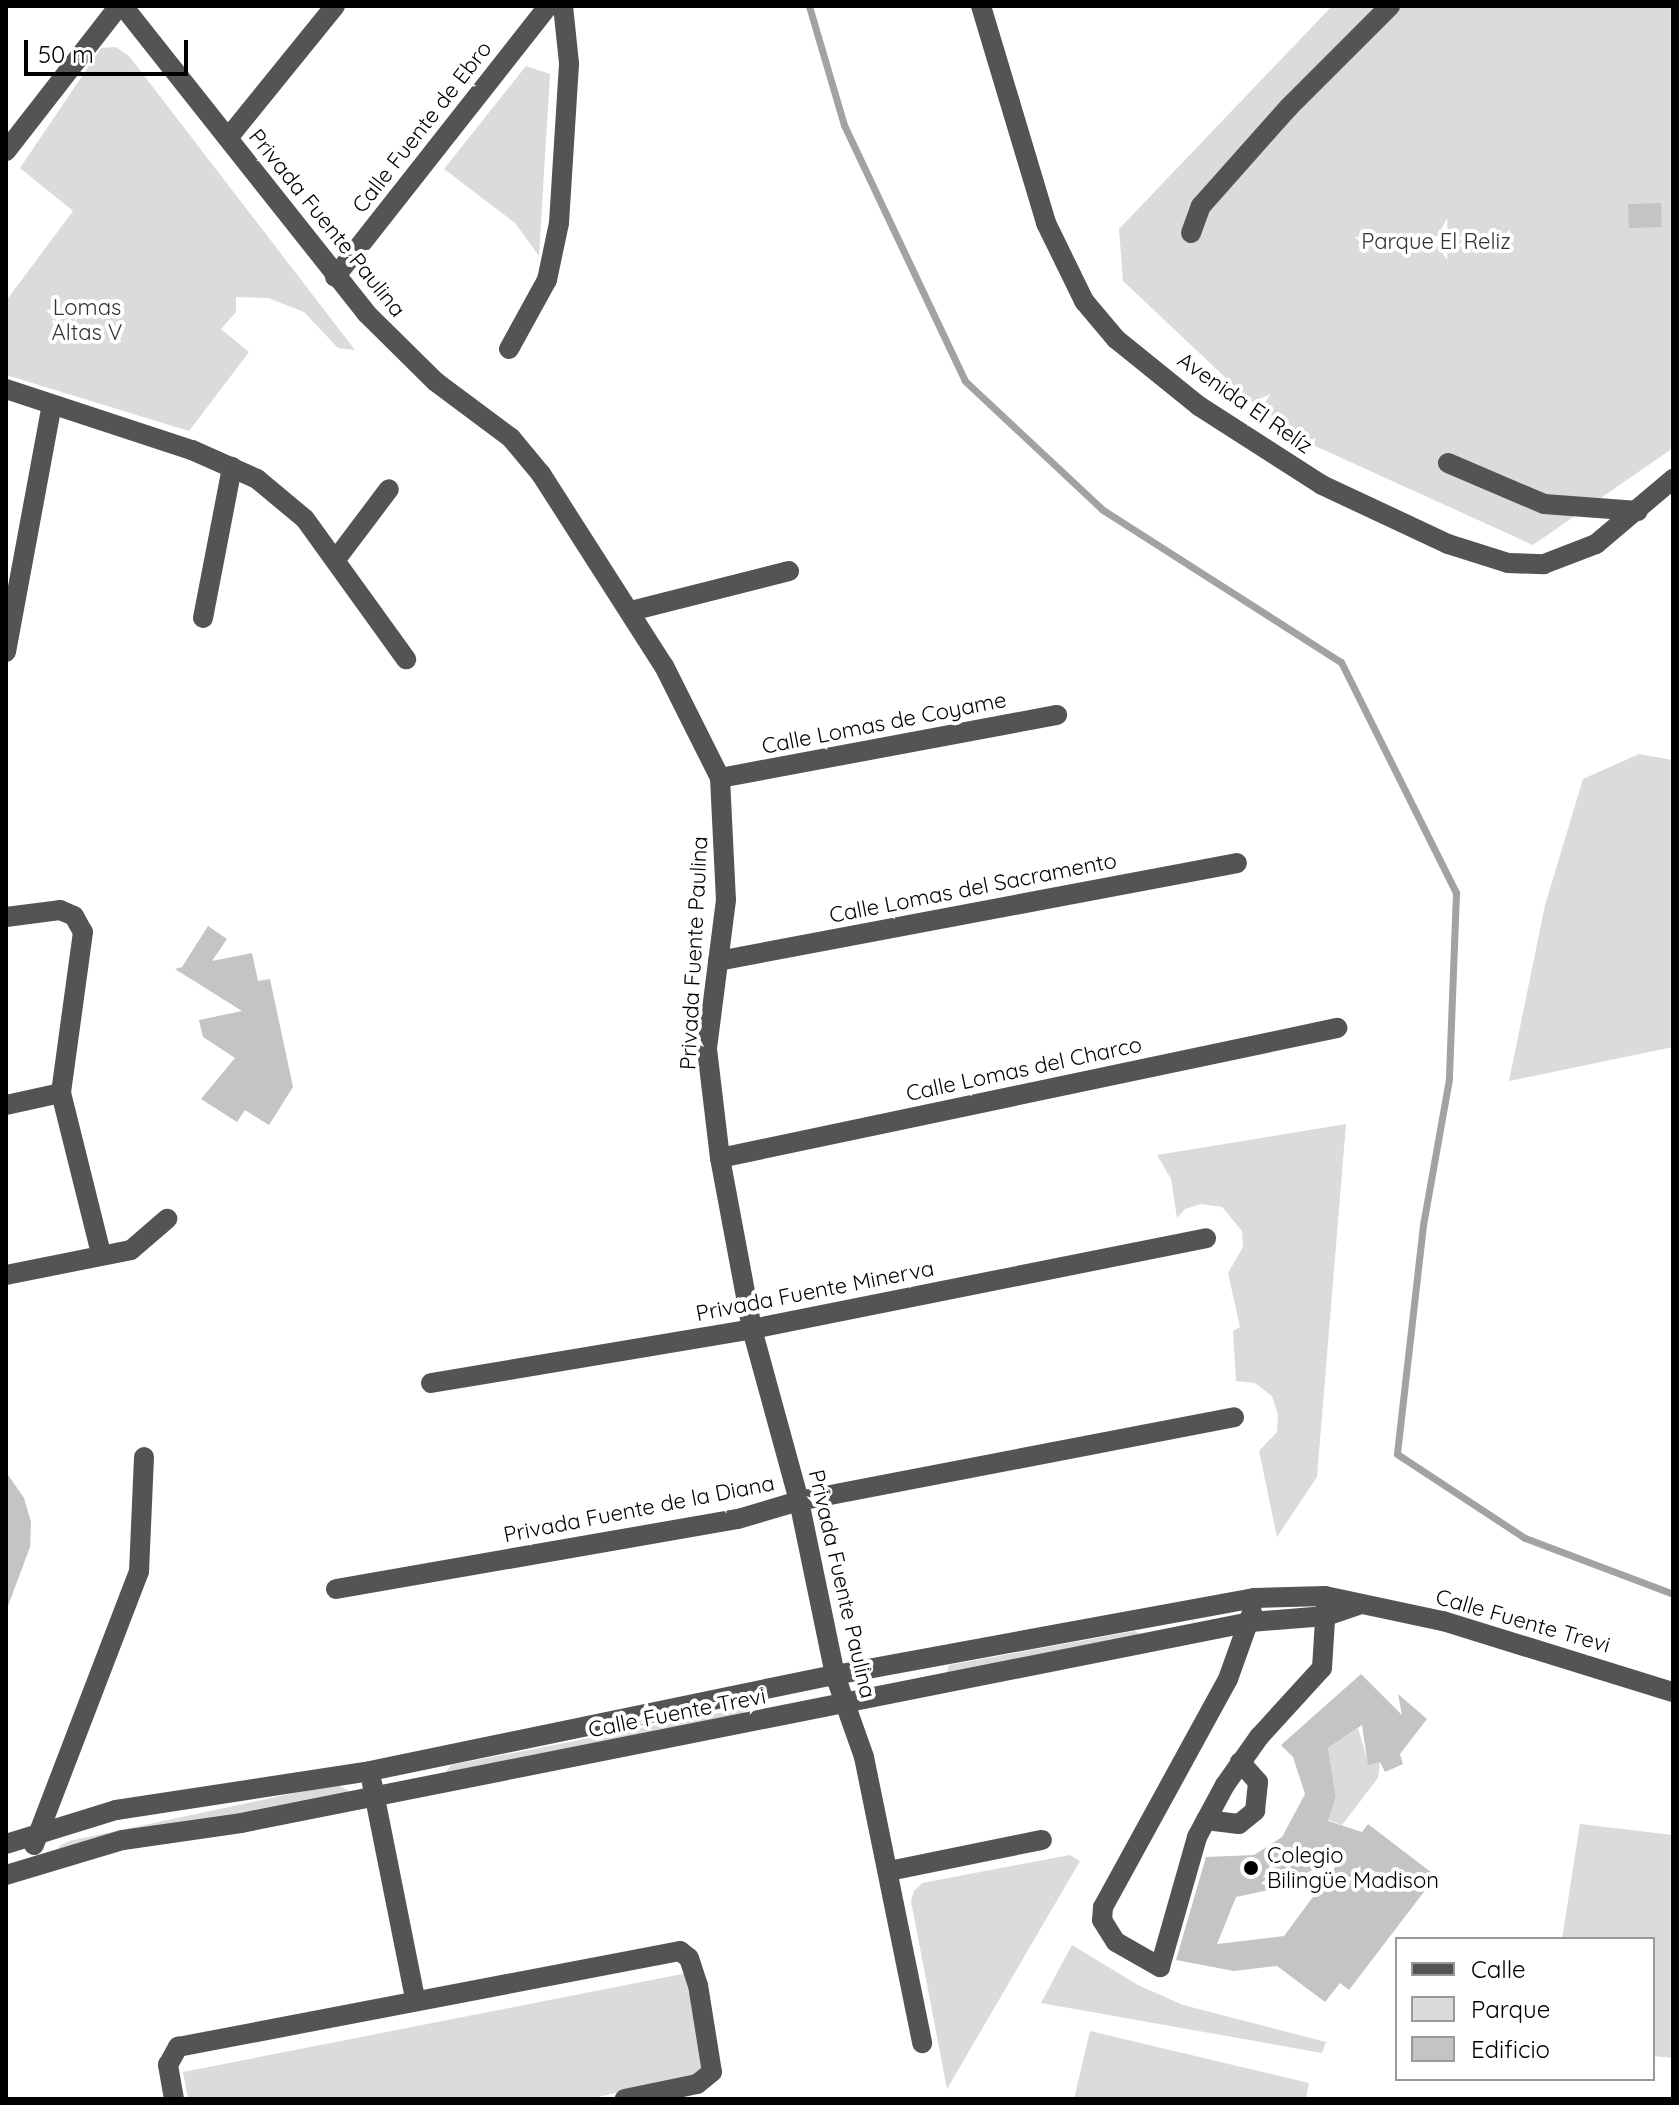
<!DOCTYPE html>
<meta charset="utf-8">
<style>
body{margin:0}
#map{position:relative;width:1679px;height:2105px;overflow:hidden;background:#fff;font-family:Quicksand,sans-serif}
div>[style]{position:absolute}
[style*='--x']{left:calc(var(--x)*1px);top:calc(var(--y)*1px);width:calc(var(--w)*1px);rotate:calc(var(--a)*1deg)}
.green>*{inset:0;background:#dbdbdb}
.stream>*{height:7px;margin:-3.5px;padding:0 3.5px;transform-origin:3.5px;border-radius:3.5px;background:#a2a2a2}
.building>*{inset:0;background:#c4c4c4;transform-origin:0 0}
.minor>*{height:20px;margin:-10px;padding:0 10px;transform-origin:10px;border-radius:10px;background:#545454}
.dots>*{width:22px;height:22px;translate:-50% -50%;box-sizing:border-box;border:4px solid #fff;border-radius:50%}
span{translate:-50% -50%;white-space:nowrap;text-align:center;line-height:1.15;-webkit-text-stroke:8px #fff;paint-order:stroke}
.street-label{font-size:22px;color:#000}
.park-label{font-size:22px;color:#323232}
.poi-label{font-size:22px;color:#000}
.left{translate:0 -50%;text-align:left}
.frame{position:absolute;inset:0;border:8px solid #000;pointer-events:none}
.legend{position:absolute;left:1395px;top:1937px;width:260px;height:144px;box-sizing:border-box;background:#fff;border:2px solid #999;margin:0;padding:10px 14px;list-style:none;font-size:24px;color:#000}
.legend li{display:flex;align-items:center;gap:16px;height:40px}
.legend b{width:40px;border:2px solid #999}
.scale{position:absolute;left:24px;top:40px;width:164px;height:36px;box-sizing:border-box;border:4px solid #000;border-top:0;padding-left:10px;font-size:24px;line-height:28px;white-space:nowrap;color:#000;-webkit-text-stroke:6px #fff;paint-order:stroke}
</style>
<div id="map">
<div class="green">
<i style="clip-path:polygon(1332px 6px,1673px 6px,1673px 448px,1533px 545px,1282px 431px,1123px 281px,1119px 229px)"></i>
<i style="clip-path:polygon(116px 47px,129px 56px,355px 350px,338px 348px,304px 312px,268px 298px,236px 297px,236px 312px,221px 329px,249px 352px,189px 431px,6px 375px,6px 301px,73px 211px,20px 168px,101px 48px)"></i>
<i style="clip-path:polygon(526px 66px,550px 74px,539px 256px,515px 223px,444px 169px)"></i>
<i style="clip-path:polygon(1639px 754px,1673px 760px,1673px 1047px,1509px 1081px,1545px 905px,1583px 779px)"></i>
<i style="clip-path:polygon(1346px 1124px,1317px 1477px,1277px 1537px,1259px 1451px,1277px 1432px,1278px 1415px,1272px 1396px,1255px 1383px,1236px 1381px,1233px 1331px,1240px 1327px,1228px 1273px,1243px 1247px,1242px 1231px,1222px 1207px,1201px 1204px,1185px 1209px,1177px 1218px,1171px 1179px,1157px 1155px)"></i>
<i style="clip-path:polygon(1135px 1631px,1142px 1636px,946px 1675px,949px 1665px)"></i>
<i style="clip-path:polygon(734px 1710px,745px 1711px,743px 1722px,454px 1777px,446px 1772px,451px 1765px)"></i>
<i style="clip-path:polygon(1358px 1728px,1369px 1766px,1380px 1762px,1378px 1778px,1342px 1825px,1328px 1820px,1336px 1797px,1328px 1748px)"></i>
<i style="clip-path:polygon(337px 1784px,354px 1794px,58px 1854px,59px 1846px,69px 1841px)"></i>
<i style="clip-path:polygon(1580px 1824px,1673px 1835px,1673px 2058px,1653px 2056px,1653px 1939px,1562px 1939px)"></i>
<i style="clip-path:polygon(1070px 1855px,1080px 1861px,947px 2089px,911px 1901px,914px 1891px,922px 1883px)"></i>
<i style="clip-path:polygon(1072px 1945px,1138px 1985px,1183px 2005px,1326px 2042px,1322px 2053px,1041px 2003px)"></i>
<i style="clip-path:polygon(687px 1973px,705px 2074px,588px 2099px,188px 2099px,183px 2072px)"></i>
<i style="clip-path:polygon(1090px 2031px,1309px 2083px,1306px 2099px,1074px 2099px)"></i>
</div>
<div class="stream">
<i style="--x:809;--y:6;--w:124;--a:73.6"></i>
<i style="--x:844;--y:125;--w:283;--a:64.7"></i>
<i style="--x:965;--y:381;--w:189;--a:43.1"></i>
<i style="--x:1103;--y:510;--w:282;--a:32.6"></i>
<i style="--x:1341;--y:662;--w:258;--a:63.5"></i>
<i style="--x:1456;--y:893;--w:186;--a:92.2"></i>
<i style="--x:1449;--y:1079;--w:148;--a:100.1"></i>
<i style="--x:1423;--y:1225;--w:230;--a:96.5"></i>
<i style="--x:1397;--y:1454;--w:153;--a:33.3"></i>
<i style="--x:1525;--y:1538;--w:158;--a:20.7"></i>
</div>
<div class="building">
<i style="left:1661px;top:203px;width:24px;height:33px;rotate:88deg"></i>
<i style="clip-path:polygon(208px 926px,227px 939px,212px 961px,252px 953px,258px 981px,270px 979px,293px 1087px,269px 1125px,245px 1110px,237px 1122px,201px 1099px,235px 1058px,203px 1037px,199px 1020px,242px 1011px,175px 969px,182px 967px)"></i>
<i style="clip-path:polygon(6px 1472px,24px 1498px,31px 1522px,30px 1547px,8px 1606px)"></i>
<i style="clip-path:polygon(evenodd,1361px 1674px,1402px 1715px,1398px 1694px,1427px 1719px,1400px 1754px,1403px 1764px,1385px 1772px,1380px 1762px,1368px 1766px,1362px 1725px,1328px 1748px,1336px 1797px,1328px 1821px,1362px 1832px,1368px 1824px,1436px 1876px,1349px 1990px,1340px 1983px,1325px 2002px,1277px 1966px,1234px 1971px,1176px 1960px,1206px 1857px,1254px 1855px,1282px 1837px,1305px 1794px,1293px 1757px,1281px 1745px,1361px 1674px,1344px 1855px,1284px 1936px,1217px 1944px,1236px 1897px,1273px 1889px,1344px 1855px)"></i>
</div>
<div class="minor">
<i style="--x:123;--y:6;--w:392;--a:51.6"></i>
<i style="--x:366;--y:313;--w:98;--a:44.6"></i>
<i style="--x:436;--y:382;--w:94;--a:36.7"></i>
<i style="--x:511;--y:438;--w:47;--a:50.2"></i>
<i style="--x:541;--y:474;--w:228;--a:57.4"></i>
<i style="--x:664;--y:666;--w:125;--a:63.4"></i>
<i style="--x:720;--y:778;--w:122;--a:87.2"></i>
<i style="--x:726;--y:900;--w:150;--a:97.3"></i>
<i style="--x:707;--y:1049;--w:110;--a:83.2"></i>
<i style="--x:720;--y:1158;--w:174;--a:79.4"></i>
<i style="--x:752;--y:1329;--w:178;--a:74.7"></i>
<i style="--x:799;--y:1501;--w:178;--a:78.3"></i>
<i style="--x:835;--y:1675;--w:87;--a:70.5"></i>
<i style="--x:864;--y:1757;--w:292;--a:78.5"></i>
<i style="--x:981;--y:6;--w:227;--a:73.3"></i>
<i style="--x:1046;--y:223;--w:87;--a:64"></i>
<i style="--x:1084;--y:301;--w:50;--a:49.9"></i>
<i style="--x:1116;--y:339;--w:107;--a:38.9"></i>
<i style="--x:1199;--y:406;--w:146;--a:32.7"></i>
<i style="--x:1322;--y:485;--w:139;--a:25.1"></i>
<i style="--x:1448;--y:544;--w:63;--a:17.6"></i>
<i style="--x:1508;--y:563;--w:36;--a:2"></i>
<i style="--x:1544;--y:564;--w:56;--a:-21"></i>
<i style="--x:1596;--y:544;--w:101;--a:-40.2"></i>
<i style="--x:228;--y:138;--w:170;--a:-51"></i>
<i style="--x:6;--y:151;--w:184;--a:-52.1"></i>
<i style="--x:1191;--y:233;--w:29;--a:-70"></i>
<i style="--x:1201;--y:206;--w:132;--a:-48.4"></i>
<i style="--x:1289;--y:107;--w:143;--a:-45"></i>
<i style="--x:335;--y:277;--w:345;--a:-51.8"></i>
<i style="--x:509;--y:349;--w:79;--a:-61.2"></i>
<i style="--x:547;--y:280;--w:58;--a:-78.1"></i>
<i style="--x:559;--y:223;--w:160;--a:-86.4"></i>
<i style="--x:569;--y:63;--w:57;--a:-96"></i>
<i style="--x:6;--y:389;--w:196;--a:18.2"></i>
<i style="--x:192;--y:450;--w:71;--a:24"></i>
<i style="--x:257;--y:479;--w:62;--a:39.8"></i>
<i style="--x:305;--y:519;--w:173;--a:54.2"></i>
<i style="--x:1448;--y:463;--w:104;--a:23.1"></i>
<i style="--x:1544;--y:504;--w:94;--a:4.3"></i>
<i style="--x:337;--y:558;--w:86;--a:-53"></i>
<i style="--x:631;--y:611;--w:163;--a:-14.2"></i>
<i style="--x:203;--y:618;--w:154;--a:-79.1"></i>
<i style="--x:6;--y:652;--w:251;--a:-79.5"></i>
<i style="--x:720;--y:778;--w:343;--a:-10.6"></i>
<i style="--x:6;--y:917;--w:54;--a:-7.4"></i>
<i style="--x:60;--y:910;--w:15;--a:23"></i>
<i style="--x:74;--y:916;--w:18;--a:61"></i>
<i style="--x:83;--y:932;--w:162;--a:97.8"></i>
<i style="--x:61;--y:1093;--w:166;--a:76"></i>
<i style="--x:718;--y:961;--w:528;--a:-10.69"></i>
<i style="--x:6;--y:1105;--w:56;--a:-12.3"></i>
<i style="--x:720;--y:1158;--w:631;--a:-11.9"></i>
<i style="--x:6;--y:1275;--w:127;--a:-11.3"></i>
<i style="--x:131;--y:1250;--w:48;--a:-40.7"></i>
<i style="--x:431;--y:1383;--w:326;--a:-9.5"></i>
<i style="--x:752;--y:1329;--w:463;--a:-11.3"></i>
<i style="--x:336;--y:1589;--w:408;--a:-9.9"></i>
<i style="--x:738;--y:1519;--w:64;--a:-16.4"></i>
<i style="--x:799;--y:1501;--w:443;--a:-10.9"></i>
<i style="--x:1252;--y:1612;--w:71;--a:109.7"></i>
<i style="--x:1228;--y:1679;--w:260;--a:118.7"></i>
<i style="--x:1103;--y:1907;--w:13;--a:94"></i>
<i style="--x:1102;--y:1920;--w:26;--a:58"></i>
<i style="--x:1116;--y:1942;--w:51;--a:29.6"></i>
<i style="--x:1160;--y:1967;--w:135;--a:-74.1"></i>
<i style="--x:1197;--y:1837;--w:59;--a:-61.7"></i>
<i style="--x:1225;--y:1785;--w:59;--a:-54.7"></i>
<i style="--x:1259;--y:1737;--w:93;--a:-47.6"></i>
<i style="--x:1322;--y:1668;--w:64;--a:-86.4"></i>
<i style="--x:372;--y:1783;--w:219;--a:78.7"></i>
<i style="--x:1206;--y:1820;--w:33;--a:7"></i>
<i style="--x:1239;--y:1824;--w:21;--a:-39"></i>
<i style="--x:1255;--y:1811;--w:29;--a:-84"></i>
<i style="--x:1258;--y:1782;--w:27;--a:-132"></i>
<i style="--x:6;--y:1844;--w:115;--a:-17.2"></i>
<i style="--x:116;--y:1810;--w:257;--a:-8.7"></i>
<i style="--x:370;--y:1771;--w:475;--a:-11.7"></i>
<i style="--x:835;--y:1675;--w:426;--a:-10.4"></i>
<i style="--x:1254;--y:1598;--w:71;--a:-1.6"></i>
<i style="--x:1325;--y:1596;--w:121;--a:12"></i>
<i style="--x:1443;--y:1621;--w:241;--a:17.2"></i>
<i style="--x:34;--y:1845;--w:292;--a:-69"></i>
<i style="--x:139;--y:1572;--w:115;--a:-87.5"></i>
<i style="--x:889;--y:1871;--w:156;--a:-11.5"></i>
<i style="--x:6;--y:1875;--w:122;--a:-16.7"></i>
<i style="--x:123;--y:1840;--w:119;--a:-8.2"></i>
<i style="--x:241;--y:1823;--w:1030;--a:-11.26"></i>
<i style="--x:1251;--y:1622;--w:75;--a:-4.6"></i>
<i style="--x:1326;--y:1616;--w:34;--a:-19"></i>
<i style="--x:174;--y:2099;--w:35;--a:-100"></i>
<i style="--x:168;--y:2065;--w:21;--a:-61"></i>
<i style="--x:178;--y:2047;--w:511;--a:-10.83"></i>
<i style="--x:680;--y:1951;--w:11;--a:38"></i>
<i style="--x:689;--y:1958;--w:28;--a:72"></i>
<i style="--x:698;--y:1985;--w:88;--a:80.9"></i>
<i style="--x:712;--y:2072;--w:19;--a:141"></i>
<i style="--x:697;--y:2084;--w:74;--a:168.2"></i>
</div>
<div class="dots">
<i style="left:1251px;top:1868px;background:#000"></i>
</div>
<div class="street-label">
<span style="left:422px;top:127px;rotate:-52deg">Calle Fuente de Ebro</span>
<span style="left:327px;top:223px;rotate:51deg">Privada Fuente Paulina</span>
<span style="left:1245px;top:403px;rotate:35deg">Avenida El Relíz</span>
<span style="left:884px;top:723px;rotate:-11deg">Calle Lomas de Coyame</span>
<span style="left:973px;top:888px;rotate:-11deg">Calle Lomas del Sacramento</span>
<span style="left:694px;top:953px;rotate:-87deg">Privada Fuente Paulina</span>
<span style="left:1024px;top:1069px;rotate:-12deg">Calle Lomas del Charco</span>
<span style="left:815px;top:1291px;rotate:-11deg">Privada Fuente Minerva</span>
<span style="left:639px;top:1509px;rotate:-11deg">Privada Fuente de la Diana</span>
<span style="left:842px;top:1584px;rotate:77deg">Privada Fuente Paulina</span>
<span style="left:1523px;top:1621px;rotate:16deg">Calle Fuente Trevi</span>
<span style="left:677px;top:1713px;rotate:-11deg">Calle Fuente Trevi</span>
</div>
<div class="park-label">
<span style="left:1436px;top:242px">Parque El Reliz</span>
<span style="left:87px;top:320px">Lomas<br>Altas V</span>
</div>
<div class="poi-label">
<span class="left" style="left:1267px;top:1868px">Colegio<br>Bilingüe Madison</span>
</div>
<div class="frame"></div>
<ul class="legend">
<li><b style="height:10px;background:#545454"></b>Calle</li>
<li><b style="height:22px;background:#dbdbdb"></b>Parque</li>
<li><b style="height:22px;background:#c4c4c4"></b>Edificio</li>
</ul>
<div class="scale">50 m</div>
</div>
